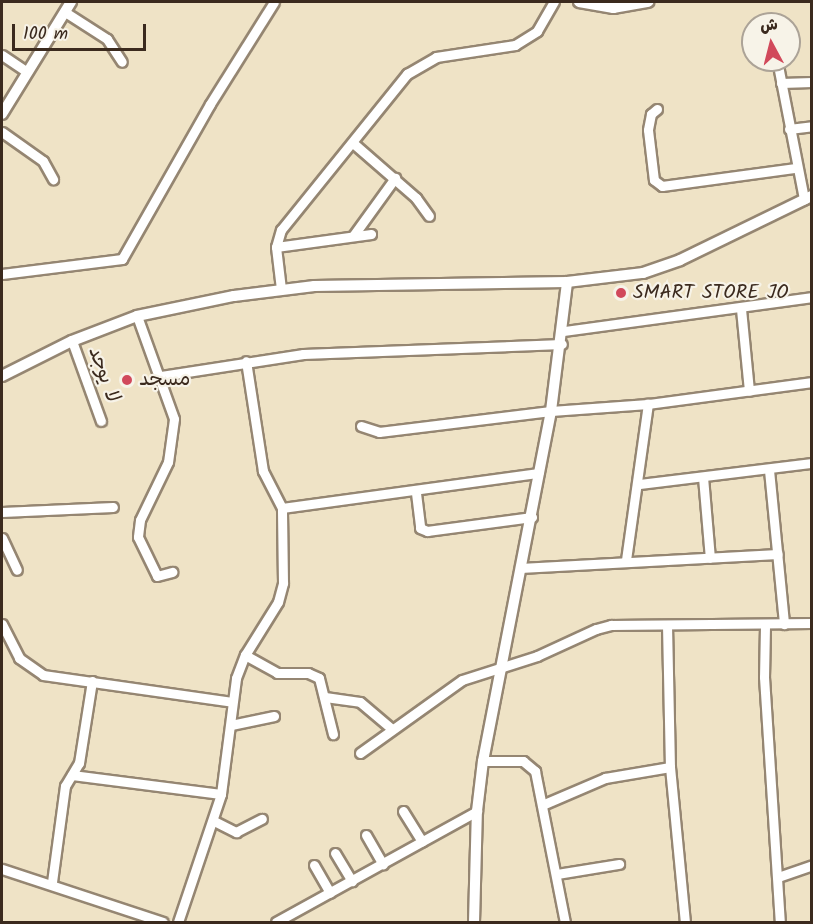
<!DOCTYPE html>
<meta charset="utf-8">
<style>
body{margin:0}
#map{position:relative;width:813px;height:924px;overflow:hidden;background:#efe3c6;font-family:Kalam,"Playpen Sans Arabic",sans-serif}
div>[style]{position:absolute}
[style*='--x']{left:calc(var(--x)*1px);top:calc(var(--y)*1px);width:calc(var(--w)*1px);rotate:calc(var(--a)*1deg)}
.roads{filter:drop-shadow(2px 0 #958672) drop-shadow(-2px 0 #958672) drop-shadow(0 2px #958672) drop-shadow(0 -2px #958672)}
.minor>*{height:9px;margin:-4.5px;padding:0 4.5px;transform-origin:4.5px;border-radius:4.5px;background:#fff}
.tertiary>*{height:10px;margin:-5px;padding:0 5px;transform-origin:5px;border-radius:5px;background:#fff}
.dots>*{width:16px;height:16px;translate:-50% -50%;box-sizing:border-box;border:3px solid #f7f3e8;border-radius:50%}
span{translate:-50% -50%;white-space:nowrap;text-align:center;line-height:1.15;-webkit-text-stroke:4.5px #f7f3e8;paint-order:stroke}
.poi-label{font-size:20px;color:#3b2a1e}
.left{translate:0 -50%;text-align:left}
.street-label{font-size:20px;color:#3b2a1e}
.frame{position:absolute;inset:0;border:3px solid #3b2a1e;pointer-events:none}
.north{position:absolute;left:741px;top:12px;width:60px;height:60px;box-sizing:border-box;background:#f7f3e8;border:2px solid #aca397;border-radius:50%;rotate:353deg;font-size:16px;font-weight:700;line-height:24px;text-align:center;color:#3b2a1e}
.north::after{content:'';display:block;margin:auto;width:21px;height:27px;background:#d1495b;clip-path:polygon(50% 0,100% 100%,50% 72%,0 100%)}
.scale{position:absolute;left:12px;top:24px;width:134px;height:27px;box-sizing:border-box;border:3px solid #3b2a1e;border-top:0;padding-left:8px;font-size:18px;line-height:21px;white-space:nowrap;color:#3b2a1e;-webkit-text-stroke:4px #f7f3e8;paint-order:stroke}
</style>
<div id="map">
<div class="roads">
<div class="minor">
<i style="--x:65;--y:12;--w:50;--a:32.7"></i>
<i style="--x:107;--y:39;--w:27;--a:57"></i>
<i style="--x:2;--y:55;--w:30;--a:34"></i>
<i style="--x:777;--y:60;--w:142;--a:79"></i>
<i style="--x:781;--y:83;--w:31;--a:-2"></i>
<i style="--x:657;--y:109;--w:8;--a:140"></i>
<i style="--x:651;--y:114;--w:16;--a:101"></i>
<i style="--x:648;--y:130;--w:50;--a:83.2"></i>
<i style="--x:654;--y:180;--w:10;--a:37"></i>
<i style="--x:662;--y:186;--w:135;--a:-7.7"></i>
<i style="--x:789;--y:129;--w:23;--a:-7"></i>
<i style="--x:2;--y:132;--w:50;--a:35.3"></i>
<i style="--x:43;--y:161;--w:21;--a:61"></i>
<i style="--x:353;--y:143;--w:84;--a:41.1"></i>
<i style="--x:416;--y:198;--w:22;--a:54"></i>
<i style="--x:353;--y:236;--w:72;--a:-54.1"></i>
<i style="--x:276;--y:247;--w:96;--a:-7.8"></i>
<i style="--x:2;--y:274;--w:121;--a:-7.1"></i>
<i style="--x:122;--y:259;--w:178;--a:-60.4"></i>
<i style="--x:210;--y:104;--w:120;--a:-57.9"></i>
<i style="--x:281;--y:289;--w:42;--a:-96.8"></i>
<i style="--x:276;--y:247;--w:18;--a:-74"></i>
<i style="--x:281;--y:230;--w:201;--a:-51.1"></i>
<i style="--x:407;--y:74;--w:34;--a:-30"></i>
<i style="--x:436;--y:57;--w:80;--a:-8.6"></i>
<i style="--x:515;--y:45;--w:26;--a:-32"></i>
<i style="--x:537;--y:31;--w:34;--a:-60"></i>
<i style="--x:741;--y:309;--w:82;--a:84.4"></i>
<i style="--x:137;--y:316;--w:109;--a:70.2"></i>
<i style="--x:174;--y:419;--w:43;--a:97.9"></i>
<i style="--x:168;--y:462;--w:64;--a:115.8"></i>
<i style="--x:140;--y:520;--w:17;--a:97"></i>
<i style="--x:138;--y:537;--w:43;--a:64"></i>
<i style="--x:157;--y:576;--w:16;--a:-15"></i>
<i style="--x:564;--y:331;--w:250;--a:-7.8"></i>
<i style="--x:72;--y:341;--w:85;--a:70.1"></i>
<i style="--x:161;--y:376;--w:144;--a:-8.8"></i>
<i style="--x:303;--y:354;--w:259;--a:-2.2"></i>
<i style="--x:361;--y:426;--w:19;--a:18"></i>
<i style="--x:379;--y:432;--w:173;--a:-7"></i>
<i style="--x:551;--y:411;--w:97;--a:-4.1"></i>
<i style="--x:648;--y:404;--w:165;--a:-7.6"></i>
<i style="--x:769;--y:470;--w:155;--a:84.4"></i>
<i style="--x:703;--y:477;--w:81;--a:85.1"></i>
<i style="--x:640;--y:484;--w:173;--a:-7"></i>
<i style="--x:416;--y:493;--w:35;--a:83"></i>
<i style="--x:420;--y:528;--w:8;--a:23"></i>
<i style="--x:427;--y:531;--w:106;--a:-7.6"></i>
<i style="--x:282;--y:508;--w:259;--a:-7.8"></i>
<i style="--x:2;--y:512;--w:111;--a:-2.6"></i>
<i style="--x:2;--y:538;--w:35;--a:65"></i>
<i style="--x:626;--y:560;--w:158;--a:-82"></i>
<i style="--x:520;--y:568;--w:258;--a:-3.1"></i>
<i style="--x:2;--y:624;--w:38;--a:63"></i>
<i style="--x:19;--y:658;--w:29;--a:35"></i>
<i style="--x:43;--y:675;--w:191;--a:8.1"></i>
<i style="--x:667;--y:625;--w:142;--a:88.8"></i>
<i style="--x:670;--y:767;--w:156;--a:84.5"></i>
<i style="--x:765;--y:626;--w:51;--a:91.1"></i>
<i style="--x:764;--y:677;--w:246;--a:86.3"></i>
<i style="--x:245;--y:655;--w:37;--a:29"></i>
<i style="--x:277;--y:673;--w:31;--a:0"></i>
<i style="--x:308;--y:673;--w:12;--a:24"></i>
<i style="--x:319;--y:678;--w:58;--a:76"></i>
<i style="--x:325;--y:697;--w:35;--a:8"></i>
<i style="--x:360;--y:702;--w:42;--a:40.2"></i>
<i style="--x:231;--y:725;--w:44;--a:-11.8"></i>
<i style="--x:360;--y:753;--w:125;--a:-35.6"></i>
<i style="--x:462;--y:680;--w:79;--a:-17.7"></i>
<i style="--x:537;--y:656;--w:65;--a:-24.6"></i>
<i style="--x:596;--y:629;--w:16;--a:-15"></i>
<i style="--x:611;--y:625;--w:201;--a:-0.6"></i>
<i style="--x:483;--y:761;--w:40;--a:0"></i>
<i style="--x:523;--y:761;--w:16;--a:40"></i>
<i style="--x:535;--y:771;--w:154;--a:78.8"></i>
<i style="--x:72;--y:775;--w:150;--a:7.3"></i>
<i style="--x:542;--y:805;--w:69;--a:-23.2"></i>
<i style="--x:605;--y:778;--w:66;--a:-9.6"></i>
<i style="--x:403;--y:811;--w:36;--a:58"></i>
<i style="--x:214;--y:821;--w:25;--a:27"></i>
<i style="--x:236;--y:832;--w:29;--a:-27"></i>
<i style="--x:366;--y:835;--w:34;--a:60"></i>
<i style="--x:335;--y:853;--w:33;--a:59"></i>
<i style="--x:314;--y:865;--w:32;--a:60"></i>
<i style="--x:2;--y:869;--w:169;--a:18.2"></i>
<i style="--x:557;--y:874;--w:63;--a:-9.2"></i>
<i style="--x:778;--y:877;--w:36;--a:-19"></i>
<i style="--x:52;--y:882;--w:97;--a:-82.3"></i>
<i style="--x:65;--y:786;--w:27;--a:-59"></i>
<i style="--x:79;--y:763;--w:83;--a:-81"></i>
<i style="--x:178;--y:922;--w:135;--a:-71.4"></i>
<i style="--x:221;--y:794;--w:117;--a:-82.6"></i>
<i style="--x:236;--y:678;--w:25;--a:-69"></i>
<i style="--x:245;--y:655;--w:62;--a:-58.1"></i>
<i style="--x:278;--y:602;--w:20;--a:-75"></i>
<i style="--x:283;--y:583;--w:75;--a:-90.8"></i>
<i style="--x:282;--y:508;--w:42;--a:-117.2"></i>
<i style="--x:263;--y:471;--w:111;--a:-98.8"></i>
<i style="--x:276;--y:922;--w:230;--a:-28.9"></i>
</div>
<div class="tertiary">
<i style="--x:579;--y:2;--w:35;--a:10"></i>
<i style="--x:613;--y:8;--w:36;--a:-10"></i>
<i style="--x:2;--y:114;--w:132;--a:-58.4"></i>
<i style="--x:2;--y:376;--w:78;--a:-26.6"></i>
<i style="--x:72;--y:341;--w:70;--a:-21"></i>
<i style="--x:137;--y:316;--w:99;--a:-11.7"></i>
<i style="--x:234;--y:296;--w:81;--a:-7.1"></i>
<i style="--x:314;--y:286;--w:253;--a:-0.9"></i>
<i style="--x:567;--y:282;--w:77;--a:-6.8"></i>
<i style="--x:643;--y:273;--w:39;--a:-19"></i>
<i style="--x:680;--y:260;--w:147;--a:-25.9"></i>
<i style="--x:474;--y:922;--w:111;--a:-88.5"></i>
<i style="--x:477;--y:811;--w:50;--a:-83.2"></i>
<i style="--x:483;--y:761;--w:357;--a:-79"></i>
<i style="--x:551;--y:411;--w:130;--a:-82.9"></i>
</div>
</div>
<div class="dots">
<i style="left:621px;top:293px;background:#d1495b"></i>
<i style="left:127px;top:380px;background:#d1495b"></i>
</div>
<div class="poi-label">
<span class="left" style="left:633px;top:293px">SMART STORE JO</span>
<span class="left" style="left:139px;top:380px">مسجد</span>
</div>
<div class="street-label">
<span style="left:103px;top:375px;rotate:70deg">لا يوجد</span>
</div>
<div class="frame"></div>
<div class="north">ش</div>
<div class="scale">100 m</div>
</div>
